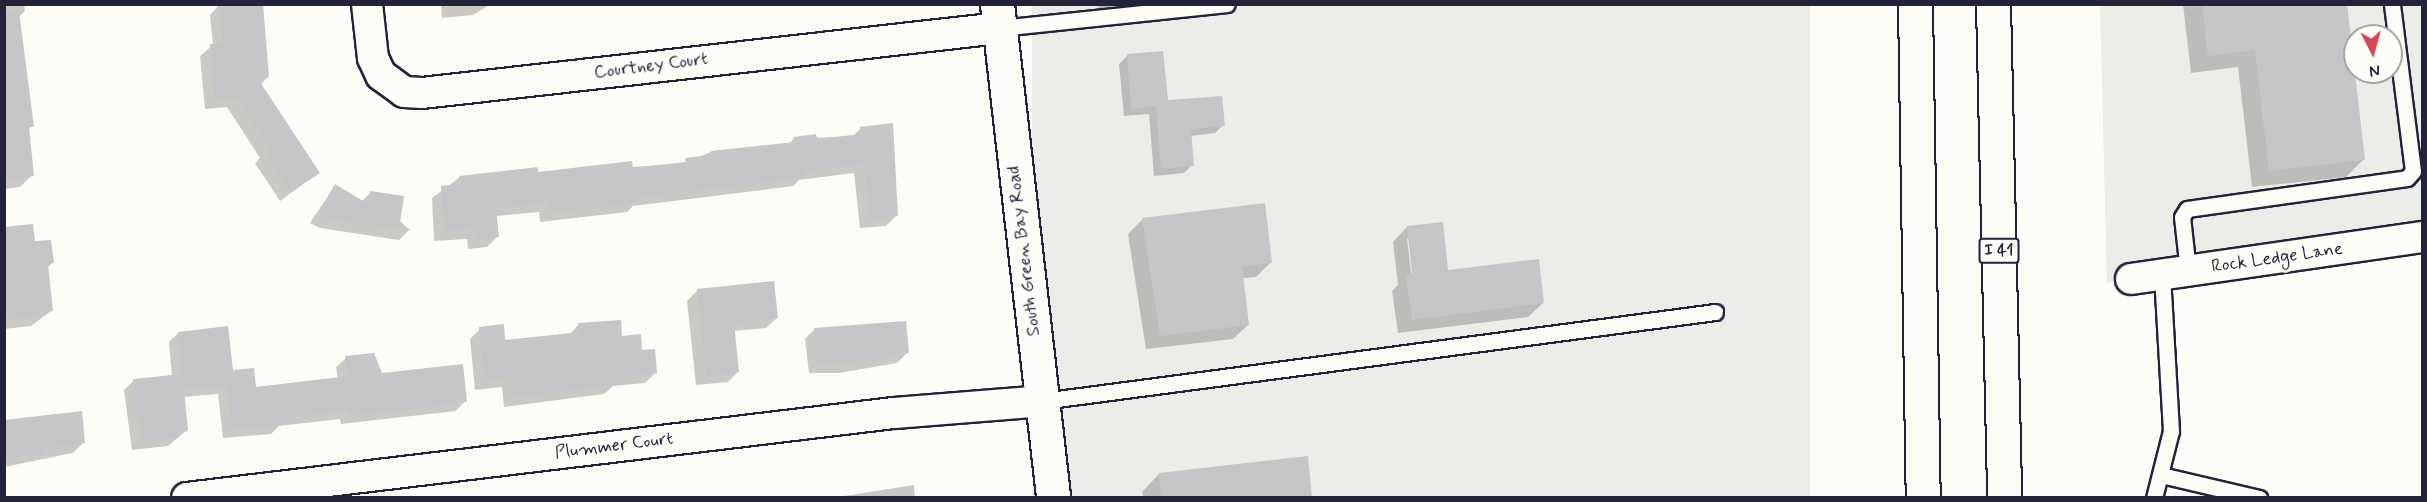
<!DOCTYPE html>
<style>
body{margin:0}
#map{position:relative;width:2427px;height:502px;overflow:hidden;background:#fdfcf7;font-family:Mynerve,sans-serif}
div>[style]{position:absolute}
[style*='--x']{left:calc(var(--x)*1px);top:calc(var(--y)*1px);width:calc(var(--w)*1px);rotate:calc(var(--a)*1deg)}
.built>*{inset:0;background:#ecece9;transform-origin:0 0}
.shadow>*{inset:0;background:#0003}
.building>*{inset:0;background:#c6c6c8}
.roads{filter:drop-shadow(2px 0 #22223b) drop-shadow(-2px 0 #22223b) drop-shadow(0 2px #22223b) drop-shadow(0 -2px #22223b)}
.service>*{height:15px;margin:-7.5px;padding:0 7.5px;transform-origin:7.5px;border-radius:7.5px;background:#fdfcf7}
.minor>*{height:30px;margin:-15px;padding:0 15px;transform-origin:15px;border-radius:15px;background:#fdfcf7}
.secondary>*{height:33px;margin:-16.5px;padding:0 16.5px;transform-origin:16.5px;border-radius:16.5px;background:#fdfcf7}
.motorway>*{height:33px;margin:-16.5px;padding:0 16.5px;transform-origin:16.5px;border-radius:16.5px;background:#fdfcf7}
span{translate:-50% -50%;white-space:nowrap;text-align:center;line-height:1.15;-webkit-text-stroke:6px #fdfcf7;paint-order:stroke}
.shield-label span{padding:2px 4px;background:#fdfcf7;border:2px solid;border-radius:4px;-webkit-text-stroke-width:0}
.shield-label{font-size:16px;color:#22223b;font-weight:700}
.street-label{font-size:18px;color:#22223b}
.frame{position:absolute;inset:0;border:6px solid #22223b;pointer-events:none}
.north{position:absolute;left:2343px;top:24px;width:60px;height:60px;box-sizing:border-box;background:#fdfcf7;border:2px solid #a5a5ac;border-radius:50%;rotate:174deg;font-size:16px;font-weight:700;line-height:24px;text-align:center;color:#22223b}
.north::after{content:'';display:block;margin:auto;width:21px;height:27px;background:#d1495b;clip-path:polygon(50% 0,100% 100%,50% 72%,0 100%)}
</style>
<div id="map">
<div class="built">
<i style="left:1032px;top:5px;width:778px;height:495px"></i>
<i style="clip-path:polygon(evenodd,2100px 5px,2422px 5px,2422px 237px,2107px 283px,2100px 5px,2355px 36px,2391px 36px,2391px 72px,2355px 72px,2355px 36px)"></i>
</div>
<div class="shadow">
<i style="clip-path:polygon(4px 4px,24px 4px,25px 11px,18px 18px,32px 126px,27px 131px,32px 175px,20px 187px,4px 189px)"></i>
<i style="clip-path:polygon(441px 4px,491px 4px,473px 15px,442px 18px)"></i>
<i style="clip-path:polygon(1098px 4px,1142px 4px,1130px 17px,1100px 20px)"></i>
<i style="clip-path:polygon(2183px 4px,2346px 4px,2364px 159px,2346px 177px,2252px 187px,2238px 67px,2191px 73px)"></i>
<i style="clip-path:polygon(219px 5px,268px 77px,260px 85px,318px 173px,280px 201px,255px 163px,260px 158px,227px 107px,205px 109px,200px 56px,213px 45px,210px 15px)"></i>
<i style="clip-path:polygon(1127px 56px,1166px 102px,1223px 125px,1215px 133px,1190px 136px,1192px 165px,1184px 173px,1154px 176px,1149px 114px,1124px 116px,1119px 64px)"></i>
<i style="clip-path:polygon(861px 128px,896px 216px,886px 226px,860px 228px,854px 173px,799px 180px,793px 186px,633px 206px,627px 212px,540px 222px,539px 212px,496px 216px,498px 236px,487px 247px,468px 249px,467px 239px,434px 241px,432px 198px,460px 177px,681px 164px,711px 152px,789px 144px,794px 138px,852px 137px)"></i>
<i style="clip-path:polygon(335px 186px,361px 202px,371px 192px,409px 230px,399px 240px,320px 228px,310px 223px)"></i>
<i style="clip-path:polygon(1143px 219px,1271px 262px,1256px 277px,1242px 278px,1248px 325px,1233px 339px,1146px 349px,1128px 234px)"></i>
<i style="clip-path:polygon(evenodd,1407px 227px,1447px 272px,1543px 303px,1528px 317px,1398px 333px,1392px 291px,1398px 285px,1393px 242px,1407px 227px,1407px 238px,1410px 238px,1415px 282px,1412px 282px,1407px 238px)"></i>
<i style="clip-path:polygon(4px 229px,34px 243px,52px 263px,47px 268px,51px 311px,31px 326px,4px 329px)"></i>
<i style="clip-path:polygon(697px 291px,777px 318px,766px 328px,734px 331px,738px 372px,728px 382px,696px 385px,687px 301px)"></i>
<i style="clip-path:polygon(579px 324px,621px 337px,656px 372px,645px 383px,613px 386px,604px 394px,504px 407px,502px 387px,475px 390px,470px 339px,480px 329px,504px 342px,569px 335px)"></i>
<i style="clip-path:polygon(815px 329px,908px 352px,897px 363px,839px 373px,809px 373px,805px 339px)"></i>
<i style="clip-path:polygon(178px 333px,255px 388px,338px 379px,336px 367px,346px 358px,381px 375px,465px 401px,456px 411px,341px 424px,340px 419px,279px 426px,271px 434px,223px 438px,218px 394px,183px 397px,187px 430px,168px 446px,132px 450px,124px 390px,133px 381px,172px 376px,169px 342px)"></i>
<i style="clip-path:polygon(4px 422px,84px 442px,73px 453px,4px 467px)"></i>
<i style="clip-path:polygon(1159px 474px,1311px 498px,1143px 498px,1142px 492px)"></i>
<i style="clip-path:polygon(914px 485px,915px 498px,831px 498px)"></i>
</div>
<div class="building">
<i style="clip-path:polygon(219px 4px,263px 4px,269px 77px,258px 79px,320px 173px,291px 192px,264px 151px,270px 148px,237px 97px,215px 100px,210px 44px,223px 43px)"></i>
<i style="clip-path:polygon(2202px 4px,2347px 4px,2365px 160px,2269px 171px,2255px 50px,2208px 56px)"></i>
<i style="clip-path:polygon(19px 11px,34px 127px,29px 127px,34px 176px,4px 179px,4px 12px)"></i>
<i style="clip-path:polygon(1163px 51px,1168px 100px,1222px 96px,1225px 126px,1191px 129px,1194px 166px,1161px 169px,1156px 106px,1131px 109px,1127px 54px)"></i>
<i style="clip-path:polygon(893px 123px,898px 216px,870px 219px,864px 164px,804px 171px,805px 177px,638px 197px,639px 203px,550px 212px,549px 202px,496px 208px,499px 237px,478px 239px,477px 230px,470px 228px,444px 231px,441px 186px,460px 184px,459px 176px,538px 167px,538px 172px,632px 161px,633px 168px,686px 162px,685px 158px,711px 155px,711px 151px,794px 142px,794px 137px,816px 134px,817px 139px,861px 134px,860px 127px)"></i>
<i style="clip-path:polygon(335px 184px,368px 204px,370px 191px,404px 196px,400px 223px,411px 230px,330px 219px,319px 212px)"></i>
<i style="clip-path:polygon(1265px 203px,1272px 263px,1242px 266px,1249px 325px,1160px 336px,1142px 218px)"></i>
<i style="clip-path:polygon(1443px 222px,1448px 270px,1539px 259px,1544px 303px,1412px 320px,1406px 275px,1412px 274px,1407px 226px)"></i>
<i style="clip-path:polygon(33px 224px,35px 241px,51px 240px,54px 263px,48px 264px,53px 311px,42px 313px,43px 316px,4px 320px,4px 227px)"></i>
<i style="clip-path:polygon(774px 281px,778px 318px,734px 323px,739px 372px,706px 376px,697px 289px)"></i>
<i style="clip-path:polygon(621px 320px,622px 336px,641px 334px,642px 350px,655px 349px,657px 373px,615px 377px,616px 385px,514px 397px,512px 377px,485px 380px,479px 327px,504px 324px,505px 340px,580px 332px,578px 323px)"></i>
<i style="clip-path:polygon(906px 321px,909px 353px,886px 355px,886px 360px,818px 363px,814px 328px)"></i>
<i style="clip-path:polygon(228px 326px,233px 370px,254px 368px,256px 387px,348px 376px,345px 356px,374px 353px,382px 373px,463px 364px,467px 402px,350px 416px,349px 410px,281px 418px,282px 425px,232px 429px,227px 385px,184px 389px,188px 431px,179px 432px,179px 437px,141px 441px,133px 379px,182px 374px,178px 332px)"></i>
<i style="clip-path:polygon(82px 411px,85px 443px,45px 448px,46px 454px,4px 458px,4px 420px)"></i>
<i style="clip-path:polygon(1308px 456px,1312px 498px,1161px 498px,1159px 473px)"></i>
</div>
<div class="roads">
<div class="service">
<i style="--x:1000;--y:28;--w:228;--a:-6"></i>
<i style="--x:2188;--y:271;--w:54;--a:-96.3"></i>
<i style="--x:2182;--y:217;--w:9;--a:-58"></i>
<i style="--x:2187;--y:209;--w:222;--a:-8"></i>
<i style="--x:2407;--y:178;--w:9;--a:-49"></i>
<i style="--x:2413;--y:171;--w:168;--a:-97.2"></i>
<i style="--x:1042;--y:401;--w:679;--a:-7.53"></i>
<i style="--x:2161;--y:475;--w:101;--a:13.2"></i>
<i style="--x:2154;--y:498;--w:69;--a:-75.8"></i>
<i style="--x:2171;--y:431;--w:156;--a:-93.3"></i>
</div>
<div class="minor">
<i style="--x:367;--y:4;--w:54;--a:83.7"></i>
<i style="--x:373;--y:58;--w:19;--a:65"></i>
<i style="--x:381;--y:75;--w:29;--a:36"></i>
<i style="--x:404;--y:92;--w:18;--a:3"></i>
<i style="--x:422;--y:93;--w:582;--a:-6.42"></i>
<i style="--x:2131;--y:279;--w:294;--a:-8.2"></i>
<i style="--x:187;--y:498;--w:712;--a:-6.86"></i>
<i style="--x:894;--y:413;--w:148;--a:-4.6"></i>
</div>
<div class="secondary">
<i style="--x:997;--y:4;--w:497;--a:83.5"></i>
</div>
<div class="motorway">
<i style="--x:1915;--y:4;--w:494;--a:89.1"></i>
<i style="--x:1993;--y:4;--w:494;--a:88.7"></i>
</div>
</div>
<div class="shield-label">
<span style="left:1999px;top:251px">I 41</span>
</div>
<div class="street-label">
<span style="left:651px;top:66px;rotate:-7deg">Courtney Court</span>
<span style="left:1024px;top:251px;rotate:-97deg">South Green Bay Road</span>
<span style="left:2277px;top:258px;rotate:-8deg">Rock Ledge Lane</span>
<span style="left:614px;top:446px;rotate:-7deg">Plummer Court</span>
</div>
<div class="frame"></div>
<div class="north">N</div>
</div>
